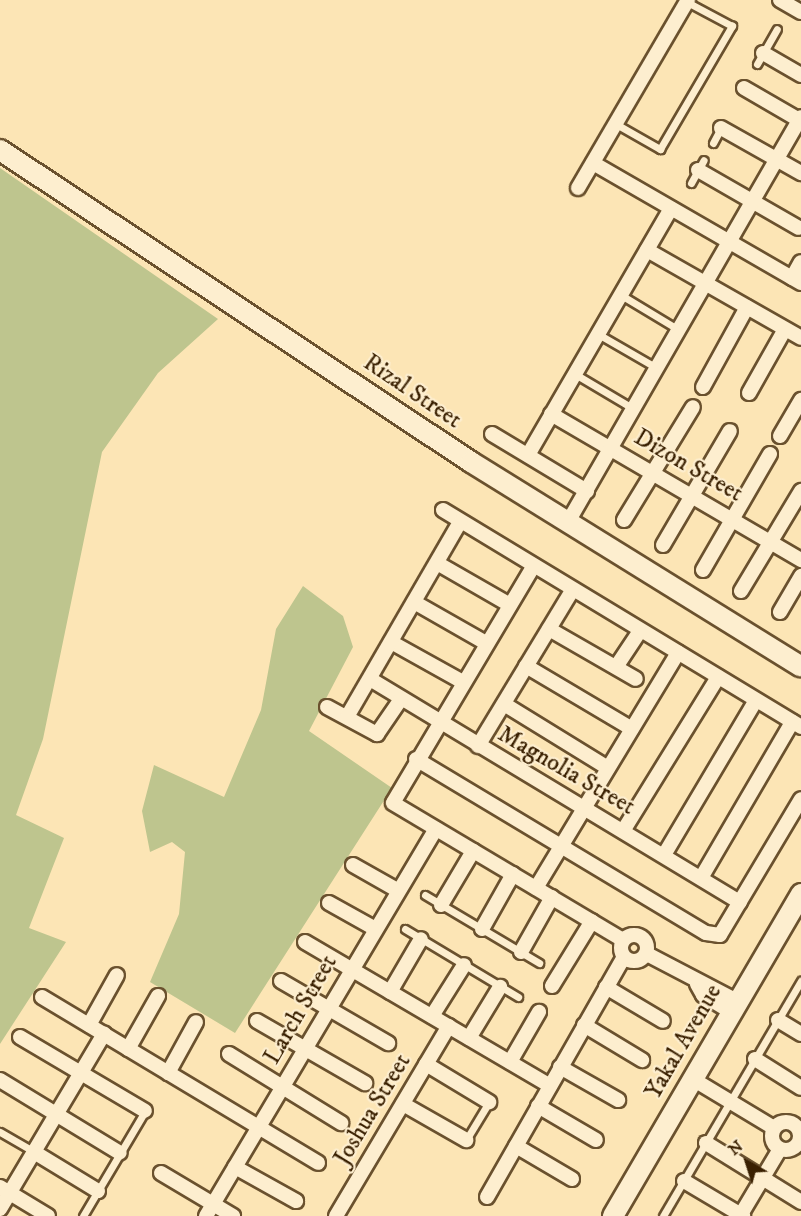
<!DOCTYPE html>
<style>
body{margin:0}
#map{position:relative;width:801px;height:1216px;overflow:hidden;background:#fce5b5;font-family:"IM FELL DW Pica",serif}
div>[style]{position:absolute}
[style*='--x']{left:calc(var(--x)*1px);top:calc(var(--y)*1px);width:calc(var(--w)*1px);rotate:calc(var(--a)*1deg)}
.green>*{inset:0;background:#bec58e}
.roads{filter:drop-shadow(2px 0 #6a512e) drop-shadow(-2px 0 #6a512e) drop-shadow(0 2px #6a512e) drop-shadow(0 -2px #6a512e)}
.lane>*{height:7px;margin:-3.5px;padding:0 3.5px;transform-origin:3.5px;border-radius:3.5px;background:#fdeecf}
.street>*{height:14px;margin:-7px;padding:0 7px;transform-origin:7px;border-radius:7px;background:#fdeecf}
.street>.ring{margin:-7px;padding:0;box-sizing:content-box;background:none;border:14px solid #fdeecf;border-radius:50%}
.secondary>*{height:20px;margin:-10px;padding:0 10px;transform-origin:10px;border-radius:10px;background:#fdeecf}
span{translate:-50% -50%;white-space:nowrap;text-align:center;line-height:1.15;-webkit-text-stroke:4.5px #fdeecf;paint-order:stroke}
.street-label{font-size:24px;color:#3a2001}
.north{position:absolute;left:717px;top:1132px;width:60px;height:60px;-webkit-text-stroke:4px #fdeecf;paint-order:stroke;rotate:321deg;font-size:16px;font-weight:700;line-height:24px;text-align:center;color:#3a2001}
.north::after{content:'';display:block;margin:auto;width:21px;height:27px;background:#3a2001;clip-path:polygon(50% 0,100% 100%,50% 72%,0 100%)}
</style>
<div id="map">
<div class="green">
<i style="clip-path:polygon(0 168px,218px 319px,158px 373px,102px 452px,43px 739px,16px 815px,64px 838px,29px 928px,66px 942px,0 1044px)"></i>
<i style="clip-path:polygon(303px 586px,343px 616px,353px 647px,309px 731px,392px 788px,235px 1033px,150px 982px,179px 914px,185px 852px,172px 842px,150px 852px,142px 811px,154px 765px,224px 797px,261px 710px,276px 629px)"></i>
</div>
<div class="roads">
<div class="lane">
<i style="--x:757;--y:64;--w:40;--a:-60.3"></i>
<i style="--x:616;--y:124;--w:51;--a:29.6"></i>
<i style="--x:660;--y:149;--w:143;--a:-59.7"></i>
<i style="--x:732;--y:26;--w:51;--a:-151.9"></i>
<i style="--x:713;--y:143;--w:17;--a:-62"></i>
<i style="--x:691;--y:183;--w:26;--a:-61"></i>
<i style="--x:621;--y:295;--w:68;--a:31.1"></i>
<i style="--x:598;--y:334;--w:68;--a:30"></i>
<i style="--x:575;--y:374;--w:69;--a:30.7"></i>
<i style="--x:425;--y:895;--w:133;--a:30.8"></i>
<i style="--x:405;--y:929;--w:132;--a:31"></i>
<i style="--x:0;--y:1132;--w:39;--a:30"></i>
<i style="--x:466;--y:1140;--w:44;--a:-58.8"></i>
<i style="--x:83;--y:1216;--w:122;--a:-59.4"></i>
<i style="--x:663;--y:1216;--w:273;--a:-59.6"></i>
</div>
<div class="street">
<i style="--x:780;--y:0;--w:24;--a:30"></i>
<i style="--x:763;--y:53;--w:44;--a:30.1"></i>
<i style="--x:744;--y:88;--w:66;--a:30.1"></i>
<i style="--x:721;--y:128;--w:92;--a:29.4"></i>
<i style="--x:593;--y:163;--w:240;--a:30"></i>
<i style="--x:698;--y:170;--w:116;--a:29.9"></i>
<i style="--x:578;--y:188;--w:218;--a:-59.7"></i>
<i style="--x:647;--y:250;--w:177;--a:29.7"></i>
<i style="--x:792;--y:278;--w:18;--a:-61"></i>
<i style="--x:703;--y:387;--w:91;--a:-61.2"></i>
<i style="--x:749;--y:393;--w:73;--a:-60.6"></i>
<i style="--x:551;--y:414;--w:290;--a:30.3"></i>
<i style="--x:492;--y:434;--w:111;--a:31"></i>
<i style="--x:780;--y:436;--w:42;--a:-59.7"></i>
<i style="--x:528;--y:455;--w:285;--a:-59.9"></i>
<i style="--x:443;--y:510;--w:419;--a:31.2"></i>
<i style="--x:624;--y:520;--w:132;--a:-58.6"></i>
<i style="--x:568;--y:522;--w:467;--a:-60.1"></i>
<i style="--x:663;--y:545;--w:132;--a:-59.6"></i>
<i style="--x:437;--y:563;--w:84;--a:29.9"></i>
<i style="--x:533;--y:567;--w:274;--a:120.7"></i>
<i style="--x:393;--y:803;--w:268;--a:30.8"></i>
<i style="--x:703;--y:570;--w:134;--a:-60"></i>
<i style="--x:741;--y:591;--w:117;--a:-59"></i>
<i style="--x:414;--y:602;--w:83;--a:29.7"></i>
<i style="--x:780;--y:612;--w:42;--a:-59.7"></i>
<i style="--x:549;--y:629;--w:100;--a:29.9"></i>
<i style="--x:391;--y:642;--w:82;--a:29.1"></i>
<i style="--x:526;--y:666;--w:123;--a:30.7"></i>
<i style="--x:616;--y:667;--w:43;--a:-56.3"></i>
<i style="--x:370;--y:679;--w:432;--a:31.1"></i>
<i style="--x:504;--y:704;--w:122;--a:31.6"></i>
<i style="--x:327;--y:707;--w:57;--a:28.4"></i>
<i style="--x:377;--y:734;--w:42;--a:-55.6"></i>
<i style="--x:347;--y:717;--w:225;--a:-59.9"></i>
<i style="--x:478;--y:746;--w:181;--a:-58.8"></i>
<i style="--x:416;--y:759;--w:338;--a:31"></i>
<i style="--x:706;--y:933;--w:14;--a:8"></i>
<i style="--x:720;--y:935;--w:158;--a:-59.2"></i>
<i style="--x:623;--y:831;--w:181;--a:-58.3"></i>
<i style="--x:664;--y:855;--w:180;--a:-59.3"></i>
<i style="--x:353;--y:865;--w:51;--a:29.6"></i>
<i style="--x:701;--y:878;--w:181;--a:-59.7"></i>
<i style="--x:536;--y:888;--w:275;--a:-58.9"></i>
<i style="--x:329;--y:903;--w:51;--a:29.1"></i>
<i style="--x:441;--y:905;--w:63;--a:-59.3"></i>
<i style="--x:482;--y:929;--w:63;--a:-60.6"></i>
<i class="ring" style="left:621px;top:935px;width:12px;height:12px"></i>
<i style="--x:305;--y:942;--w:284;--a:30.4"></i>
<i style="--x:521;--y:952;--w:63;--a:-60.6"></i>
<i style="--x:647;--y:954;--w:102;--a:27.6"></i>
<i style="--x:281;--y:981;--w:124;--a:30.1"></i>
<i style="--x:697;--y:984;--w:13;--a:61"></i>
<i style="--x:703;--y:995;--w:33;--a:31"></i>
<i style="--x:552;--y:986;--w:76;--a:-58.4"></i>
<i style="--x:606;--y:987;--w:66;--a:30.8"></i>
<i style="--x:390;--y:992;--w:61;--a:-59.7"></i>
<i style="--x:42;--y:997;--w:322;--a:31"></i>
<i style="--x:432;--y:1016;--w:60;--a:-57.9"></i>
<i style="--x:778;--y:1020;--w:27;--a:31"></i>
<i style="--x:257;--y:1021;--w:125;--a:29.9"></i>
<i style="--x:89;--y:1025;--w:57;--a:-60.8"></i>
<i style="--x:584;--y:1025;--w:68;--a:31.1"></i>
<i style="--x:20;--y:1037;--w:145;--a:30.6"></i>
<i style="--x:469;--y:1038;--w:60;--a:-58.7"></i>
<i style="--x:128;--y:1049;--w:61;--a:-60.5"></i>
<i style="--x:229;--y:1054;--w:132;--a:31.6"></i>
<i style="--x:755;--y:1059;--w:54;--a:32.2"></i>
<i style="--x:510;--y:1062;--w:58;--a:-59.9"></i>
<i style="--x:426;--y:1064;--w:74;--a:31.1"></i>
<i style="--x:560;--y:1067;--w:67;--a:29.6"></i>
<i style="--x:168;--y:1073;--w:58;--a:-61.2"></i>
<i style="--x:691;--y:1078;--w:97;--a:31.1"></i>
<i style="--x:0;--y:1080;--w:140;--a:31.3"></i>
<i style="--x:403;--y:1104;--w:73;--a:29.7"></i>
<i style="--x:538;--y:1106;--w:67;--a:30.4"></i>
<i class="ring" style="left:772px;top:1122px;width:14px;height:14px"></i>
<i style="--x:706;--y:1143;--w:112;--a:31.8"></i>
<i style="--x:516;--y:1146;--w:65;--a:30.5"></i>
<i style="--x:34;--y:1152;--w:75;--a:31.4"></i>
<i style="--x:235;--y:1167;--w:70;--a:29.1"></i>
<i style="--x:161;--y:1173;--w:84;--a:30.8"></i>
<i style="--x:684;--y:1181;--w:69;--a:30.7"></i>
<i style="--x:0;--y:1187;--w:56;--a:31.1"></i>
<i style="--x:487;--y:1197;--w:276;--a:-60.3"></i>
<i style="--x:0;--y:1209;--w:204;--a:-59.3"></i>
<i style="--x:206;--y:1216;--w:450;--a:-59.3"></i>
<i style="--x:336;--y:1216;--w:221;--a:-59.3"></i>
<i style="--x:740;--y:1216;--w:78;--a:-59.2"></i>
</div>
<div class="secondary">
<i style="--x:0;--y:150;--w:565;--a:33.52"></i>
<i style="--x:471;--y:462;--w:388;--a:31.8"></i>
<i style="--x:613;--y:1216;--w:373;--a:-59.7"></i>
</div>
</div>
<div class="street-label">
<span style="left:412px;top:392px;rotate:34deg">Rizal Street</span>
<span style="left:688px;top:466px;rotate:30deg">Dizon Street</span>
<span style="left:566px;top:771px;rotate:30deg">Magnolia Street</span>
<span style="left:301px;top:1010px;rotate:-60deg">Larch Street</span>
<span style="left:684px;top:1042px;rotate:-60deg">Yakal Avenue</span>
<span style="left:373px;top:1110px;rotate:-59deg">Joshua Street</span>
</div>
<div class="north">N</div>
</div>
